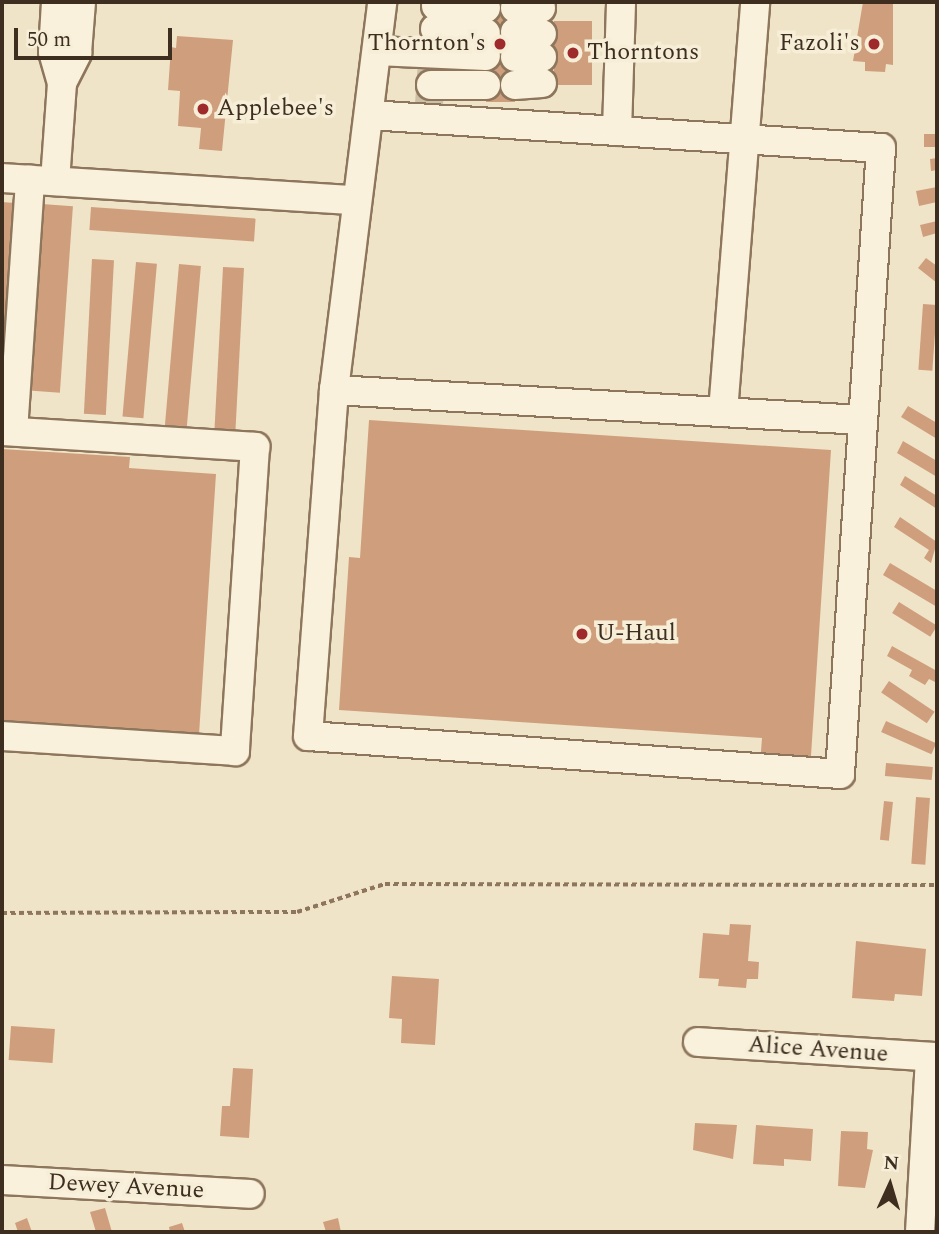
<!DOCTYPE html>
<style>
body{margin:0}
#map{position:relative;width:939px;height:1234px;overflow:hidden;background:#f0e4c8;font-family:Spectral,serif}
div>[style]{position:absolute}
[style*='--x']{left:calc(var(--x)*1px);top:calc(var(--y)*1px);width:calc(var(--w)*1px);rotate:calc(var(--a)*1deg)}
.building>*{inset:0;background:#cf9f7d;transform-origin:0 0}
.minor-tunnel>*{height:28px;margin-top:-14px;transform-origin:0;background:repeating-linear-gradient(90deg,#ccc0a6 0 28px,transparent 0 42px)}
.path>*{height:3.5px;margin-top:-1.75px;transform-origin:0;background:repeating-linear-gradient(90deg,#8d765c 0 5px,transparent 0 8.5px)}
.roads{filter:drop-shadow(2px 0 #8d765c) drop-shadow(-2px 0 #8d765c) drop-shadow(0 2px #8d765c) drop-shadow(0 -2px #8d765c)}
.minor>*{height:28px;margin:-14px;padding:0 14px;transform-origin:14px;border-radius:14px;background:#faf1dc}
.dots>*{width:19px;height:19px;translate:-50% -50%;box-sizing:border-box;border:4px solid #f7eed8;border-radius:50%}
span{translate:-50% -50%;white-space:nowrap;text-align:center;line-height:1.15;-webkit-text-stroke:7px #f7eed8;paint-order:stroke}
.poi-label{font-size:24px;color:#3d2e20}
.right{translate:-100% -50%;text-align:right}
.left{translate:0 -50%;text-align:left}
.street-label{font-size:24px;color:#3d2e20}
.frame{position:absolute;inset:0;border:4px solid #3d2e20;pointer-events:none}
.north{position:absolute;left:855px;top:1150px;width:70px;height:70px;-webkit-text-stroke:5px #f7eed8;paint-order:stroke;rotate:4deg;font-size:19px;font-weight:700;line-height:28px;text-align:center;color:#3d2e20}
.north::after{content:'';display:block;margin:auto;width:24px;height:32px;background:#3d2e20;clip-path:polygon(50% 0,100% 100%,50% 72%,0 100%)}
.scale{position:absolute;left:14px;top:28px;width:158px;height:32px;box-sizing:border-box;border:4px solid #3d2e20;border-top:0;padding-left:9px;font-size:21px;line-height:24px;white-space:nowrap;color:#3d2e20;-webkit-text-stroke:5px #f7eed8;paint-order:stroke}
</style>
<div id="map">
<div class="building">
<i style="left:486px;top:2px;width:29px;height:100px"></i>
<i style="clip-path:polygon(863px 2px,893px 2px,893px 65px,886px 64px,885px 72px,865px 71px,865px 62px,853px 61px)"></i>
<i style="left:554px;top:21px;width:38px;height:64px"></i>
<i style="clip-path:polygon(177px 36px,233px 40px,222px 151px,199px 149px,201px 128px,178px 126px,180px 91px,168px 90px,171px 47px,176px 48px)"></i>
<i style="left:937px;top:134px;width:13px;height:13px;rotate:90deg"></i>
<i style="clip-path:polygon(937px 158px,937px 170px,931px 171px,930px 159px)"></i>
<i style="clip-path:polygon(937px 187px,937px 202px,919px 206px,916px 191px)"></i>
<i style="clip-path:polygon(2px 202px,15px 203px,4px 374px,2px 374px)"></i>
<i style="left:42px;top:204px;width:31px;height:187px;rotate:4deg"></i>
<i style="left:91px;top:207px;width:165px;height:23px;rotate:4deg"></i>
<i style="clip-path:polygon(937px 221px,937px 233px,923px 237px,920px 225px)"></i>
<i style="clip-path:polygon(926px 258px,937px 266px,937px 283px,918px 268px)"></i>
<i style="left:92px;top:259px;width:22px;height:155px;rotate:3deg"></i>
<i style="left:136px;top:262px;width:21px;height:155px;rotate:5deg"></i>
<i style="left:179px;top:264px;width:22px;height:164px;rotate:5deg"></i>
<i style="left:223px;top:267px;width:21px;height:163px;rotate:3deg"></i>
<i style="left:923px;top:304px;width:14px;height:66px;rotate:4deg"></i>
<i style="clip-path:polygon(908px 406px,937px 423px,937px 439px,901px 417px)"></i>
<i style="clip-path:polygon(369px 420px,831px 450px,811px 756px,787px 765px,760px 764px,762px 738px,339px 710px,349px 557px,360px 558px)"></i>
<i style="clip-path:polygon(903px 441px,937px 461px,937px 477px,897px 453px)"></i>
<i style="clip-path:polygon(2px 449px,130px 457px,129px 468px,216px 474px,199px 735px,2px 722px)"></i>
<i style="clip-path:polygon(905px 476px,937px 496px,937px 509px,900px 485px)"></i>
<i style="clip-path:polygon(900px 517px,937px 542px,931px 563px,924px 558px,929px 550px,894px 527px)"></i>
<i style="clip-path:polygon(890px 563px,937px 591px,937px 607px,883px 575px)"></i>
<i style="left:899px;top:602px;width:45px;height:13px;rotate:32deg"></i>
<i style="clip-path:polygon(892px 646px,937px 671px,937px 683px,929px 679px,925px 685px,909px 676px,912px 670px,887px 656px)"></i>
<i style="left:889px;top:681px;width:55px;height:14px;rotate:34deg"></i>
<i style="left:886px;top:721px;width:55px;height:12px;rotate:24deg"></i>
<i style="left:886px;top:763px;width:47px;height:13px;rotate:5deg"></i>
<i style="left:916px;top:797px;width:14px;height:67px;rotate:4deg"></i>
<i style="left:884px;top:801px;width:9px;height:39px;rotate:6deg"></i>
<i style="clip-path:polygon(730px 924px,751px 925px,748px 961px,759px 962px,758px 979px,747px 979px,746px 988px,718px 986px,719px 979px,699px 978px,703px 933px,729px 935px)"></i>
<i style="clip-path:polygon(856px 941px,926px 949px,922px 996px,895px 994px,894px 1001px,852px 998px)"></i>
<i style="clip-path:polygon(392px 976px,439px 979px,435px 1045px,401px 1043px,402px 1019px,389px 1018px)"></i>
<i style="left:11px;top:1026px;width:44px;height:34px;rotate:4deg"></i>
<i style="clip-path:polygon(233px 1068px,253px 1069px,249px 1138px,220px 1136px,222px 1106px,230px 1106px)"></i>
<i style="clip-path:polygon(695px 1123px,737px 1125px,733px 1159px,693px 1150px)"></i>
<i style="clip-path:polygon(756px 1125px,813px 1129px,811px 1161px,784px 1159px,784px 1166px,753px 1164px)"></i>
<i style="clip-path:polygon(841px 1131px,868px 1132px,867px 1149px,873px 1150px,865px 1188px,838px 1186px)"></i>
<i style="clip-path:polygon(105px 1208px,112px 1232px,96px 1232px,90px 1212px)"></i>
<i style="clip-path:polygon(27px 1218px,32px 1232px,18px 1232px,15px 1223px)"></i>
<i style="clip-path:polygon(338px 1218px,341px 1232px,326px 1232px,323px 1222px)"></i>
<i style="clip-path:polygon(182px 1223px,185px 1232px,170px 1232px,169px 1227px)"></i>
</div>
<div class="minor-tunnel">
<i style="--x:428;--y:119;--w:88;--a:-86.1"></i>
</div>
<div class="path">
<i style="--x:2;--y:913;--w:295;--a:-0.2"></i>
<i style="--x:297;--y:912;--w:92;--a:-17.7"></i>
<i style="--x:385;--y:884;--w:552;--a:0.1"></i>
</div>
<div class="roads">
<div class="minor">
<i style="--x:56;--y:2;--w:50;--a:93.4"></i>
<i style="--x:53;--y:52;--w:32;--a:74"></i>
<i style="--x:62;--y:83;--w:34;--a:-63"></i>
<i style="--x:77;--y:53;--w:51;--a:-85.5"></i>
<i style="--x:436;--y:6;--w:50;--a:2.3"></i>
<i style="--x:515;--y:8;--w:26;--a:0"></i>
<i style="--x:435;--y:29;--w:51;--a:4.5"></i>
<i style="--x:515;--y:32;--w:27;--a:4"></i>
<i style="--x:377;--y:51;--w:109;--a:2.6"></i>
<i style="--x:515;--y:57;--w:27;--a:0"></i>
<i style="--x:431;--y:85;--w:55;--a:0"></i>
<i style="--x:515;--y:85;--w:27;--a:-4"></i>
<i style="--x:369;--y:115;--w:513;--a:3.69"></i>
<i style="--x:881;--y:148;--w:627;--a:93.75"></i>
<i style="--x:840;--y:774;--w:533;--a:-175.91"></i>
<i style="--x:308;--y:736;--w:347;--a:-85.7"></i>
<i style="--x:334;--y:390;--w:391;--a:-82.9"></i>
<i style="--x:617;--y:131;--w:129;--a:-88.2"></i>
<i style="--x:2;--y:178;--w:355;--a:3.6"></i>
<i style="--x:55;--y:181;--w:98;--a:-85.9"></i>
<i style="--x:334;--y:390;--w:530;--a:3.25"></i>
<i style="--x:723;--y:412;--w:411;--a:-85.5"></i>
<i style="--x:2;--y:431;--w:254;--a:3.6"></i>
<i style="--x:255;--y:447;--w:305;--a:93.8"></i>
<i style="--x:235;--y:751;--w:233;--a:-176.3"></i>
<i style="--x:13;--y:431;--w:252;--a:-86.1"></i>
<i style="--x:698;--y:1042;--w:239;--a:3.6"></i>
<i style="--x:2;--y:1180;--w:248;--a:3.2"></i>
<i style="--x:920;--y:1232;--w:175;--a:-86.7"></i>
</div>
</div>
<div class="dots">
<i style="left:500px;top:44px;background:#9e2a2b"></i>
<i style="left:874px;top:44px;background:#9e2a2b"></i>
<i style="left:573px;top:53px;background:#9e2a2b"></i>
<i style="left:203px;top:109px;background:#9e2a2b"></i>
<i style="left:582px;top:634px;background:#9e2a2b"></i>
</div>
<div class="poi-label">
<span class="right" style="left:486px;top:44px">Thornton's</span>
<span class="right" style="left:860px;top:44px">Fazoli's</span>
<span class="left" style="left:587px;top:53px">Thorntons</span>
<span class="left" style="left:217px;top:109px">Applebee's</span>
<span class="left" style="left:596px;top:634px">U-Haul</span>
</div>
<div class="street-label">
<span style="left:818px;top:1050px;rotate:4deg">Alice Avenue</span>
<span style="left:126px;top:1187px;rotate:3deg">Dewey Avenue</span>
</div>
<div class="frame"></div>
<div class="north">N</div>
<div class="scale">50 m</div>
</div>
